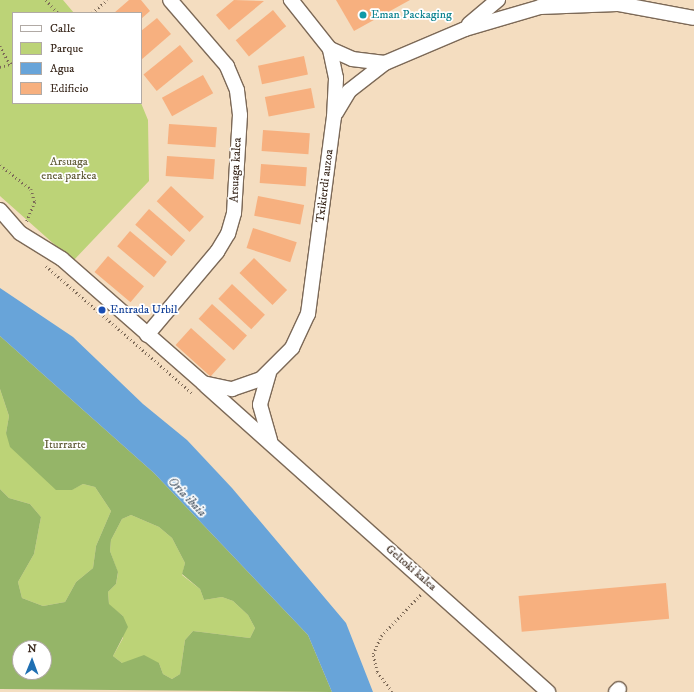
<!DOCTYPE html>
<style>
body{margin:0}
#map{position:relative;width:694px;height:692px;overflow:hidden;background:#f4ddc0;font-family:"IM FELL DW Pica",serif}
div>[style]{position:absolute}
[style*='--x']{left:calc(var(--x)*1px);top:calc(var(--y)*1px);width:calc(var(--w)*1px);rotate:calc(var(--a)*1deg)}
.green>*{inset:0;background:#bcd377}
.forest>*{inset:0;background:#95b568}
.water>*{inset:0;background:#68a4d9}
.building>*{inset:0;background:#f7b07f;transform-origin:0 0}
.path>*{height:2.5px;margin-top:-1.25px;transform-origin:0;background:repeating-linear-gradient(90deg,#7c6957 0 1px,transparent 0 4px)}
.roads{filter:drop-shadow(1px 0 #7c6957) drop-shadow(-1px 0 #7c6957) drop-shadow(0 1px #7c6957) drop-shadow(0 -1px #7c6957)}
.minor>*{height:14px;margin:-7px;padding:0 7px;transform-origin:7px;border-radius:7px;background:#fff}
.dots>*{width:11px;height:11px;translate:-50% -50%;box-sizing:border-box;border:2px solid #fff;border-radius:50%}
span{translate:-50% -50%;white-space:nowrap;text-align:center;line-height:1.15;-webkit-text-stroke:3.5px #fff;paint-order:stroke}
.culture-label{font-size:12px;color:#0d838f}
.left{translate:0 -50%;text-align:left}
.park-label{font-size:12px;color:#625d39}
.street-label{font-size:12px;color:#3b2a1e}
.transit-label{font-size:12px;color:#164399}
.water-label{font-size:13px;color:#4d5b69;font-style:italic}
.legend{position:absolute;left:12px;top:12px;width:130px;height:92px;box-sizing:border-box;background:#fff;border:1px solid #b1aaa5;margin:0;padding:5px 7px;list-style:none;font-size:12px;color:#3b2a1e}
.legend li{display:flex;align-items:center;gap:8px;height:20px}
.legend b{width:20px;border:1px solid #b1aaa5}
.north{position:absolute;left:12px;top:640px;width:40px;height:40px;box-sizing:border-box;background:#fff;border:1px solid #b1aaa5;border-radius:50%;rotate:1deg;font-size:11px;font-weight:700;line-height:16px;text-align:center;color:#3b2a1e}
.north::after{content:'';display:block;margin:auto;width:14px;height:18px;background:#1f6fb2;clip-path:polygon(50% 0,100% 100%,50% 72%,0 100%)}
</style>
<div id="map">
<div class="green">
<i style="clip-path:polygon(0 0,63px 0,74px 13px,13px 13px,13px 103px,141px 103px,148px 120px,149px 181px,73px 261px,0 196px)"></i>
<i style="clip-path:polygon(0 389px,9px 416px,6px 433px,71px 490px,83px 484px,95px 487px,111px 511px,96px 546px,93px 568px,76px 582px,65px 602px,43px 606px,22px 598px,18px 582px,34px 554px,41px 517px,30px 504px,9px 498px,0 489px)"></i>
<i style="clip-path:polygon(131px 515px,159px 527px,172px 538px,185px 563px,182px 575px,200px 589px,204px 600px,222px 597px,233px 601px,248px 615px,255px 628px,250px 638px,193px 631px,185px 640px,180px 674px,172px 679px,163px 674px,159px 663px,122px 663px,113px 656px,123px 638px,123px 616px,109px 605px,108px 592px,116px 584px,118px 573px,110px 551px,111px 540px,122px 519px)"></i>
</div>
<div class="forest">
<i style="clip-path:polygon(evenodd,0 336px,154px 473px,308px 635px,332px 692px,0 689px,0 489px,9px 498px,30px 504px,41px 517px,34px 554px,18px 582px,22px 598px,43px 606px,65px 602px,76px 582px,93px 568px,96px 546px,111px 511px,95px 487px,83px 484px,72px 490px,56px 490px,10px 447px,6px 433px,9px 416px,0 389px,0 336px,131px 515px,159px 527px,172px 538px,185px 563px,182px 574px,200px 589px,204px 600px,222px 597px,233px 601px,248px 615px,255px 628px,250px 638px,193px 631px,185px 640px,180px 674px,172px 679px,163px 674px,159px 663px,144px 655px,122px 663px,113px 656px,128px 627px,123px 616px,109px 604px,108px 592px,116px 584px,118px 572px,110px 551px,111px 540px,122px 519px,131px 515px,0 336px,20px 648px,44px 648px,44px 672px,20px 672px,20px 648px)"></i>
</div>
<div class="water">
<i style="clip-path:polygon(0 288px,73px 337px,143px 404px,187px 440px,232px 488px,346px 623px,373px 692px,332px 692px,308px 635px,154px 473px,0 336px)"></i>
</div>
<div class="building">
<i style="clip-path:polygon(129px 0,141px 0,150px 11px,141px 19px,141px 13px,114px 13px)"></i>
<i style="clip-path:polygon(234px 0,264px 1px,229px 30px,216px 15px)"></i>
<i style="clip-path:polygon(336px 0,410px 0,354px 31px)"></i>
<i style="left:273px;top:10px;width:21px;height:48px;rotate:51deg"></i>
<i style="clip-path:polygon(157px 18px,171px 34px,141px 60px,141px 31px)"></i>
<i style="left:180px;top:45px;width:21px;height:47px;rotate:51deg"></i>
<i style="left:304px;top:56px;width:19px;height:47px;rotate:78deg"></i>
<i style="left:203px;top:75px;width:21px;height:47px;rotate:61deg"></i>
<i style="left:311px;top:88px;width:20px;height:47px;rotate:79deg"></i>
<i style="left:169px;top:124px;width:48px;height:20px;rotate:4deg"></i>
<i style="left:263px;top:130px;width:47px;height:21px;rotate:4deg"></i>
<i style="left:167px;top:156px;width:48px;height:20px;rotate:4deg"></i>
<i style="left:261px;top:164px;width:46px;height:19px;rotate:4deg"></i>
<i style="left:171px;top:186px;width:45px;height:21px;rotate:43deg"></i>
<i style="left:258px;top:196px;width:47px;height:20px;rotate:11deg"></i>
<i style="left:149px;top:209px;width:48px;height:21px;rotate:41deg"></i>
<i style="left:253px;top:228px;width:46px;height:21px;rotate:18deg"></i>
<i style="left:130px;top:231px;width:48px;height:20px;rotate:40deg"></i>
<i style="left:108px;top:256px;width:47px;height:21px;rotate:40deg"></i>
<i style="left:254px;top:258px;width:46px;height:21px;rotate:44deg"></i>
<i style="left:232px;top:284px;width:45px;height:20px;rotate:43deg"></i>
<i style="left:212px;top:304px;width:47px;height:20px;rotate:42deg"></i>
<i style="left:191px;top:328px;width:47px;height:23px;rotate:42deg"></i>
<i style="left:666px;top:583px;width:36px;height:148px;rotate:85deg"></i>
</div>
<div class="path">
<i style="--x:46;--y:0;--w:18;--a:47"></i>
<i style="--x:92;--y:13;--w:20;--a:-41"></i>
<i style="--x:0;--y:46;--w:21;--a:61"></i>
<i style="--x:0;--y:67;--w:14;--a:-17"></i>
<i style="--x:0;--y:165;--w:39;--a:38"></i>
<i style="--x:31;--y:189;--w:14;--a:73"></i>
<i style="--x:35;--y:202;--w:21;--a:113"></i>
<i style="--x:46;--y:266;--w:195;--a:41"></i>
<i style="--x:392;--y:692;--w:25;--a:-127"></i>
<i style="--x:377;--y:672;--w:18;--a:-103"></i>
<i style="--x:373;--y:654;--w:20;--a:-66"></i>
<i style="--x:381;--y:636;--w:58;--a:-46.4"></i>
</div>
<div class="roads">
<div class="minor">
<i style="--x:608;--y:2;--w:87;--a:10.5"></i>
<i style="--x:469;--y:24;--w:38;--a:-40"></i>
<i style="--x:330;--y:49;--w:24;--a:24"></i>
<i style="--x:352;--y:59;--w:33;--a:7"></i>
<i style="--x:336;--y:113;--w:26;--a:-59"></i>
<i style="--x:349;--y:91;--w:46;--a:-37.9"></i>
<i style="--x:385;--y:63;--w:87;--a:-23"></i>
<i style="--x:465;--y:29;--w:78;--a:-16.3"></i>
<i style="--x:540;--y:7;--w:77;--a:-2.2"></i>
<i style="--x:0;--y:210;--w:30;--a:49"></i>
<i style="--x:20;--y:233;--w:49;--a:31.8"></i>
<i style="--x:62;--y:259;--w:188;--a:41.3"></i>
<i style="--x:203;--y:383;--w:30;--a:12"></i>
<i style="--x:232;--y:389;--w:31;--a:-19"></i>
<i style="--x:261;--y:379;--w:44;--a:-45"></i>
<i style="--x:292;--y:348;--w:38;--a:-65"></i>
<i style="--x:308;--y:314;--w:199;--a:-82.5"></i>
<i style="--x:334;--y:117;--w:39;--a:-87"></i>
<i style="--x:336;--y:78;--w:30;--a:-102"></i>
<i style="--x:330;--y:49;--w:63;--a:-128.5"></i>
<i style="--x:147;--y:335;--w:109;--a:-49.9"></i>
<i style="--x:217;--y:252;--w:21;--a:-59"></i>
<i style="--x:228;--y:234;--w:22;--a:-74"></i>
<i style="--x:234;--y:213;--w:98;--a:-86.5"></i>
<i style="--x:240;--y:115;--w:25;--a:-97"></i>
<i style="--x:237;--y:90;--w:26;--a:-113"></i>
<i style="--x:227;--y:66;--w:87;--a:-130.8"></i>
<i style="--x:269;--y:373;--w:33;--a:106"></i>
<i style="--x:260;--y:405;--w:37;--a:74"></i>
<i style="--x:206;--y:386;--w:459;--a:41.8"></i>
<i style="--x:616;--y:692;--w:4;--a:-45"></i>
</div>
</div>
<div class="dots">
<i style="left:363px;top:15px;background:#0f9aa8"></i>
<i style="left:102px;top:310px;background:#1a4fb4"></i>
</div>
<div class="culture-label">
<span class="left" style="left:371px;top:15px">Eman Packaging</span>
</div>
<div class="park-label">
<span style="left:69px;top:169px">Arsuaga<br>enea parkea</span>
<span style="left:65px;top:445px">Iturrarte</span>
</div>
<div class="street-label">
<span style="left:236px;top:170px;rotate:-87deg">Arsuaga kalea</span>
<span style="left:325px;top:186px;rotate:-83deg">Txikierdi auzoa</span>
<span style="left:411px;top:568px;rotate:41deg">Geltoki kalea</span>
</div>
<div class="transit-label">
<span class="left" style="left:110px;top:310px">Entrada Urbil</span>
</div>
<div class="water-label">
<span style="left:187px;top:497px;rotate:46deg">Oria ibaia</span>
</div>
<ul class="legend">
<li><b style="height:5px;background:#fff"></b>Calle</li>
<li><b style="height:11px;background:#bcd377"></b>Parque</li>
<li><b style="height:11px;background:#68a4d9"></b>Agua</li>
<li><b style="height:11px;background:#f7b07f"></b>Edificio</li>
</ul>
<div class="north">N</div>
</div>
